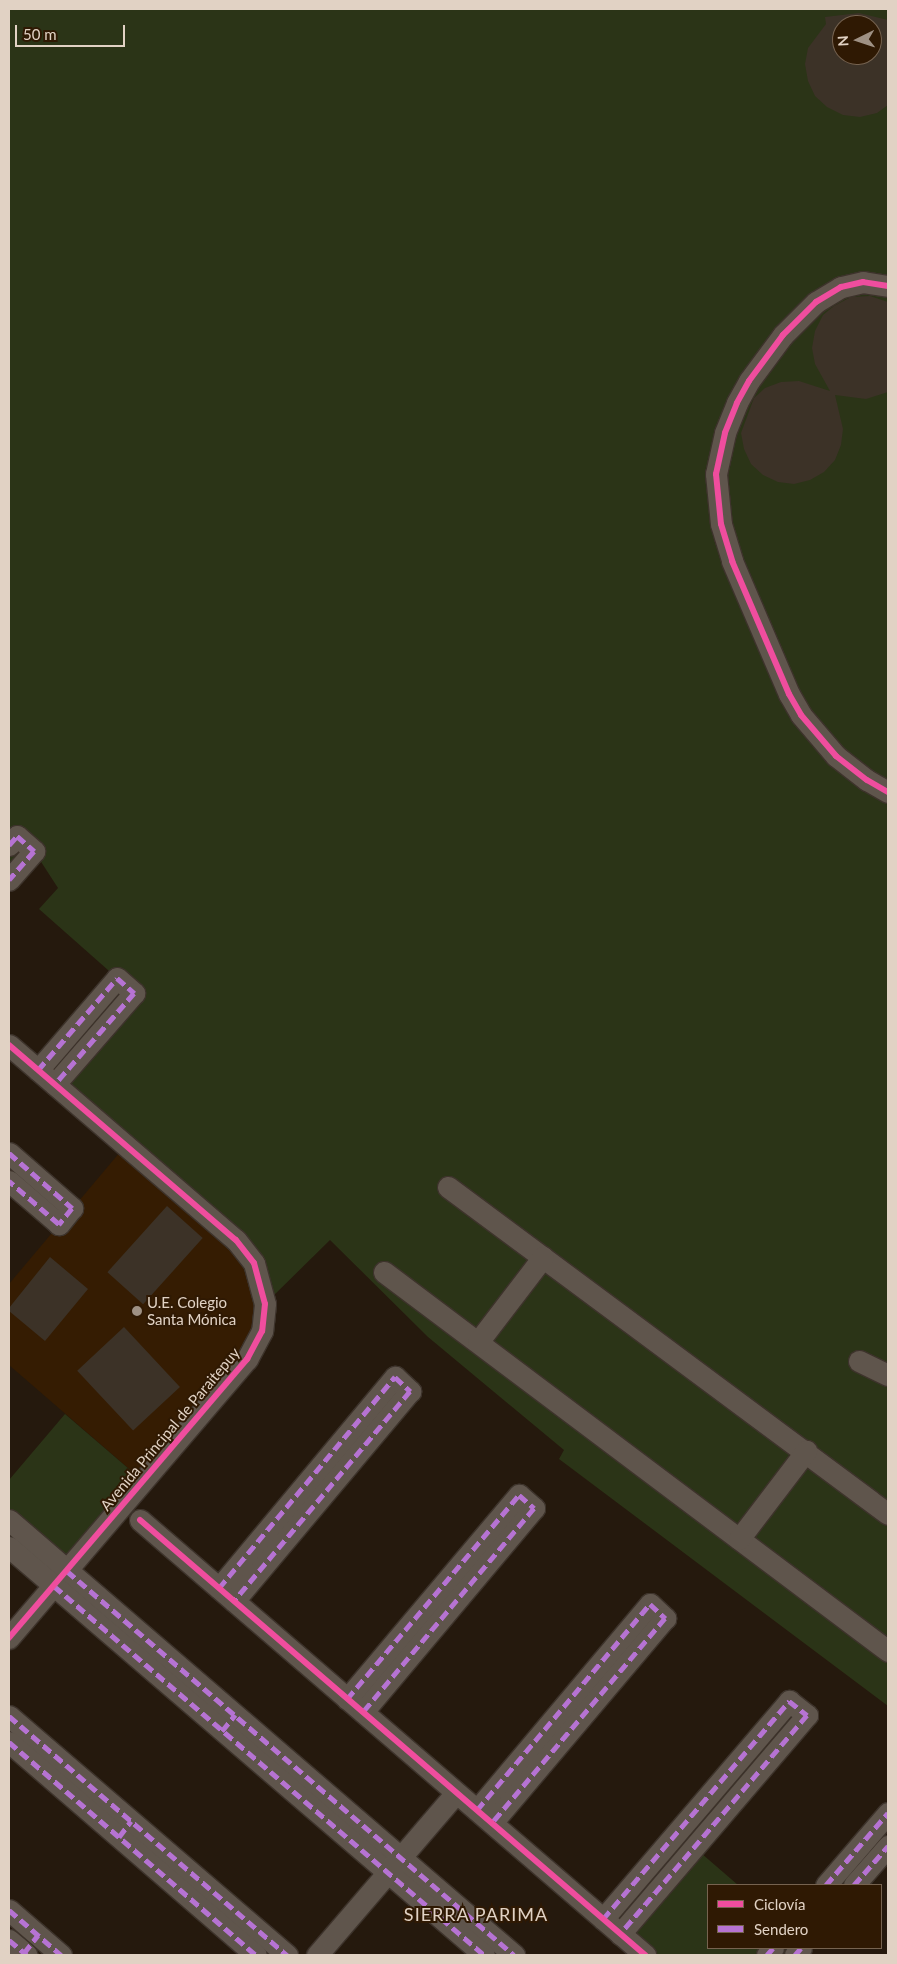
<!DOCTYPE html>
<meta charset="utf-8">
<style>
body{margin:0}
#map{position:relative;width:897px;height:1964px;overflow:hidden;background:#25190d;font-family:Lato,sans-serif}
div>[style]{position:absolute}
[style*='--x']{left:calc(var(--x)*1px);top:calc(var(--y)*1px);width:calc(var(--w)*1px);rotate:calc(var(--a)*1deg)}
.built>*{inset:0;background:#351c02}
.green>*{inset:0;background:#2b3417}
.building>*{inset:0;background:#3c3227;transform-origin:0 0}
.roads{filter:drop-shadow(1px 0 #3d332b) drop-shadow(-1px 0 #3d332b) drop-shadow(0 1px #3d332b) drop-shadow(0 -1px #3d332b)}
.minor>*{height:21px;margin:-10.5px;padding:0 10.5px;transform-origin:10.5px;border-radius:10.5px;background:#5f554c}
.quiet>*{height:5px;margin-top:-2.5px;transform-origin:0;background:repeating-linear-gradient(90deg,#b673d3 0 10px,transparent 0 15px)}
.cycleway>*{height:6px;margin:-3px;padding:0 3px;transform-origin:3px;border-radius:3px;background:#ef4d9e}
.dots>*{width:14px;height:14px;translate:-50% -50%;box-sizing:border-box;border:2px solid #2f1903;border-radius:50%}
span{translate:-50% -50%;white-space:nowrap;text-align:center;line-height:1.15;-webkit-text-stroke:4px #2f1903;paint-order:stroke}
.poi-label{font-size:15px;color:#e1d2c4}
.left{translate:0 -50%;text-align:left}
.street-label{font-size:15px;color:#e1d2c4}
.quarter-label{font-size:18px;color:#e1d2c4;letter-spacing:1px}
.frame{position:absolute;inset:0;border:10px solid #e1d2c4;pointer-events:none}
.legend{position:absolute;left:707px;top:1884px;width:175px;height:65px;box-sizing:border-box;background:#2f1903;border:1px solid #766350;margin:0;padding:6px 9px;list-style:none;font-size:15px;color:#e1d2c4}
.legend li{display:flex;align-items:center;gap:10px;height:25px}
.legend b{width:25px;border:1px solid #766350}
.north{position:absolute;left:832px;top:15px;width:50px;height:50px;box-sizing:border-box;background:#2f1903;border:1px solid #766350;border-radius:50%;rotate:266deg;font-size:14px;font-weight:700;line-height:20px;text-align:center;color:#e1d2c4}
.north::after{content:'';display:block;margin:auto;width:18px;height:22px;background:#9f9184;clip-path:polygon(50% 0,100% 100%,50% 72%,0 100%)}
.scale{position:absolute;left:15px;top:25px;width:110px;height:22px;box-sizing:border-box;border:2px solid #e1d2c4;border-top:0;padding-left:6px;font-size:15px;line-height:18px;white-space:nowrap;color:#e1d2c4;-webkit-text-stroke:4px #2f1903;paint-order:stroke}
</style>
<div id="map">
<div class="built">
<i style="clip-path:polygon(126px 1145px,236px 1241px,265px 1318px,143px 1481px,9px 1365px,9px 1284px)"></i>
</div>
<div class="green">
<i style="clip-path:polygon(evenodd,9px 9px,888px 9px,888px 1706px,559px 1459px,564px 1450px,428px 1337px,330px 1240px,265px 1304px,254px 1263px,38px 1070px,117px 978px,39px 909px,58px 888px,34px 851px,9px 880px,9px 845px,16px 836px,9px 827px,9px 9px,842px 25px,872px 25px,872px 55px,842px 55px,842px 25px)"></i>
<i style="clip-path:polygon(65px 1414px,143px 1481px,67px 1570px,514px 1955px,484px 1955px,9px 1547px,9px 1480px)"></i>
<i style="clip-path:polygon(789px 1701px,807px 1715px,694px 1847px,738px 1885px,708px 1885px,708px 1948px,801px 1948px,795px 1955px,645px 1955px,603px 1919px)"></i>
</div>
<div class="building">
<i style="clip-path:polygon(evenodd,859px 13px,888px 20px,888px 105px,877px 113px,860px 117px,843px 115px,827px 107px,815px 96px,808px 81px,805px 64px,808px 48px,826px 24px,825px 17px,859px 13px,842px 25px,872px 25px,872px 55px,842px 55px,842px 25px)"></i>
<i style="clip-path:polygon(870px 296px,888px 302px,888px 392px,866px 399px,835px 395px,843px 429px,841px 445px,835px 460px,824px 472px,810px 480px,794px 484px,778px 482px,763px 475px,751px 464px,744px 449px,741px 433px,754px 398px,765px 388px,781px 382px,799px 381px,830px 391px,815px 364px,812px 348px,815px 331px,823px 315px,834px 306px,851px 297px)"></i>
<i style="left:167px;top:1206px;width:48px;height:89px;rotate:42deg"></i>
<i style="clip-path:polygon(50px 1257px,88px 1289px,45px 1341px,9px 1311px,9px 1308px)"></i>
<i style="left:124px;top:1327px;width:82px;height:64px;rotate:47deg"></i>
</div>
<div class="roads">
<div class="minor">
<i style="--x:888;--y:286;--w:25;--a:-171"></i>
<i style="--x:863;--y:282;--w:23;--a:167"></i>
<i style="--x:841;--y:287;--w:29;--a:149"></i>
<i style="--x:816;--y:302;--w:47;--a:135"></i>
<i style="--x:783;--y:335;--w:57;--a:126.5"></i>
<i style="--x:749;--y:381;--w:25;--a:119"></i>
<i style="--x:737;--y:403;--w:32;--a:112"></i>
<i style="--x:725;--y:433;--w:42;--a:102.4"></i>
<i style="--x:716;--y:474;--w:50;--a:84.3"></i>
<i style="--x:721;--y:524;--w:39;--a:73"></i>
<i style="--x:732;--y:561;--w:145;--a:66.8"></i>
<i style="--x:789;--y:694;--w:24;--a:60"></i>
<i style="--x:801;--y:715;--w:54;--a:49.5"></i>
<i style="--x:836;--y:756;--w:39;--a:38"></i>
<i style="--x:867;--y:780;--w:24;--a:30"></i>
<i style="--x:9;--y:845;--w:12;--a:-48"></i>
<i style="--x:17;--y:836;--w:23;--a:41"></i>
<i style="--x:34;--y:851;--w:38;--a:131"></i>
<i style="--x:9;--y:1045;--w:299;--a:40.7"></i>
<i style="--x:236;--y:1240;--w:29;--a:52"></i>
<i style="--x:254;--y:1263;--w:42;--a:75"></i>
<i style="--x:265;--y:1304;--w:27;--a:96"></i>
<i style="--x:262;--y:1331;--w:32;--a:118"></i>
<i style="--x:247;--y:1359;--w:367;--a:130.5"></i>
<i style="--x:38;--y:1070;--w:121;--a:-49.3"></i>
<i style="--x:117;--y:978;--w:23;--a:41"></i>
<i style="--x:134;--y:993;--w:121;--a:131"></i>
<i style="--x:9;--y:1153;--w:84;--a:41.1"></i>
<i style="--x:72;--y:1208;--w:21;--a:129"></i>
<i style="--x:59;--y:1224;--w:66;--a:-139.3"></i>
<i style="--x:448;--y:1187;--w:548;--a:36.62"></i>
<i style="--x:384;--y:1272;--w:631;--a:36.94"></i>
<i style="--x:478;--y:1342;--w:107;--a:-52.6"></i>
<i style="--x:859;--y:1361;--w:32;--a:26"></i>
<i style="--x:9;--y:1520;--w:667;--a:40.74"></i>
<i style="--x:140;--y:1520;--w:667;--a:40.74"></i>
<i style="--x:739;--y:1539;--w:111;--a:-52.7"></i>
<i style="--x:9;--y:1547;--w:626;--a:40.66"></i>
<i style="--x:219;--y:1588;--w:275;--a:-50.2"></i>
<i style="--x:395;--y:1377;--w:21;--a:43"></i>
<i style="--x:410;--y:1391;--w:274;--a:130"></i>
<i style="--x:347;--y:1699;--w:267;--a:-49.9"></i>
<i style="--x:519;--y:1495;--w:20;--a:41"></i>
<i style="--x:534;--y:1508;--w:266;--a:130"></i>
<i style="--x:9;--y:1716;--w:367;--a:40.7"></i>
<i style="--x:9;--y:1742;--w:326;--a:40.8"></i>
<i style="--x:477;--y:1810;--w:269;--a:-50"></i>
<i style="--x:650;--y:1604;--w:21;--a:43"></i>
<i style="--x:665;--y:1618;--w:268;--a:130.2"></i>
<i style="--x:826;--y:1885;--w:95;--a:-49.3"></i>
<i style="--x:854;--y:1885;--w:52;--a:-48.9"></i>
<i style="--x:9;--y:1910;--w:69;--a:40.9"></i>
<i style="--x:603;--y:1919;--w:287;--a:-49.5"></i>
<i style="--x:789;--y:1701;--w:23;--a:38"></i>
<i style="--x:807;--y:1715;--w:288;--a:130.5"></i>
<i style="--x:9;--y:1940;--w:23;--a:40"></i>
<i style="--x:317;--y:1955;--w:213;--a:-49.4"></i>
<i style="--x:767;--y:1955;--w:9;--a:-49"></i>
<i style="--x:795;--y:1955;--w:9;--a:-49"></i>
</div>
</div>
<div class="quiet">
<i style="--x:9;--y:845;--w:12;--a:-48"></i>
<i style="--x:17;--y:836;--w:23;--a:41"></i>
<i style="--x:34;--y:851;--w:38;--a:131"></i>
<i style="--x:38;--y:1070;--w:121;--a:-49.3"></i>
<i style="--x:117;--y:978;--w:23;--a:41"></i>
<i style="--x:134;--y:993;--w:121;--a:131"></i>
<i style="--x:9;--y:1153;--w:84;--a:41.1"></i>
<i style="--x:72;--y:1208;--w:21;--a:129"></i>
<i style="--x:59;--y:1224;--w:66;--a:-139.3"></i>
<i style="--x:67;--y:1571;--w:589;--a:40.66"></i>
<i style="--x:54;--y:1586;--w:567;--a:40.63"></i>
<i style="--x:219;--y:1588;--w:275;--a:-50.2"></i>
<i style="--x:395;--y:1377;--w:21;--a:43"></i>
<i style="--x:410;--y:1391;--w:274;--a:130"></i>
<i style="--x:347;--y:1699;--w:267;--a:-49.9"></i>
<i style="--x:519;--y:1495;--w:20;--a:41"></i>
<i style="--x:534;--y:1508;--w:266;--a:130"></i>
<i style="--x:9;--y:1716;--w:367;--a:40.7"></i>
<i style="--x:222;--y:1731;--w:21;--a:-51"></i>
<i style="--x:9;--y:1742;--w:326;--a:40.8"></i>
<i style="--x:477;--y:1810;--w:269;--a:-50"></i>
<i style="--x:650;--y:1604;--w:21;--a:43"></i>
<i style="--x:665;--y:1618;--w:268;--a:130.2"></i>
<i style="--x:119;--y:1837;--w:20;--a:-53"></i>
<i style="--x:826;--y:1885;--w:95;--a:-49.3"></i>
<i style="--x:854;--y:1885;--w:52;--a:-48.9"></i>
<i style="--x:9;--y:1910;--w:69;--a:40.9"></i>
<i style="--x:603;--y:1919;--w:287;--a:-49.5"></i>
<i style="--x:789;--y:1701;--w:23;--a:38"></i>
<i style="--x:807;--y:1715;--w:288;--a:130.5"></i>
<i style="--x:9;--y:1940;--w:23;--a:40"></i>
<i style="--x:24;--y:1953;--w:23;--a:-52"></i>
<i style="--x:767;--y:1955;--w:9;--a:-49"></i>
<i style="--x:795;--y:1955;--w:9;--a:-49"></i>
</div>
<div class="cycleway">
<i style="--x:888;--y:286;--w:25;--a:-171"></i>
<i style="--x:863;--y:282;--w:23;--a:167"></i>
<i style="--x:841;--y:287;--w:29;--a:149"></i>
<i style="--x:816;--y:302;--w:47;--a:135"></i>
<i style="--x:783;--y:335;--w:57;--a:126.5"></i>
<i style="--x:749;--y:381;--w:25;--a:119"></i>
<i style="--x:737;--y:403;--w:32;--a:112"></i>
<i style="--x:725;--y:433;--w:42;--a:102.4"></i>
<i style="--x:716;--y:474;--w:50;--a:84.3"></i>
<i style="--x:721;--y:524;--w:39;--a:73"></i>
<i style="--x:732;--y:561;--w:145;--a:66.8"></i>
<i style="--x:789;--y:694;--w:24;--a:60"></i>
<i style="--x:801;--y:715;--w:54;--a:49.5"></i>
<i style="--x:836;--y:756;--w:39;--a:38"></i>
<i style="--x:867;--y:780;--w:24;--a:30"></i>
<i style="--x:9;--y:1045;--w:299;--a:40.7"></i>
<i style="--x:236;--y:1240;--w:29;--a:52"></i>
<i style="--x:254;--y:1263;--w:42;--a:75"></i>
<i style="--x:265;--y:1304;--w:27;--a:96"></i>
<i style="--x:262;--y:1331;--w:32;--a:118"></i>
<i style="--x:247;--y:1359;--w:367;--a:130.5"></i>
<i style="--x:140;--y:1520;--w:667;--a:40.74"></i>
</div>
<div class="dots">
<i style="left:137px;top:1311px;background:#9f9184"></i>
</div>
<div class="poi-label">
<span class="left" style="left:147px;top:1311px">U.E. Colegio<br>Santa Mónica</span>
</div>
<div class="street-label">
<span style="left:170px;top:1429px;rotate:-50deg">Avenida Principal de Paraitepuy</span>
</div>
<div class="quarter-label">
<span style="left:476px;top:1914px">SIERRA PARIMA</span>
</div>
<div class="frame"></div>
<ul class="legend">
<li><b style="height:6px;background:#ef4d9e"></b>Ciclovía</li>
<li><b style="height:6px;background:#b673d3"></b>Sendero</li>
</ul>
<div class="north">N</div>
<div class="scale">50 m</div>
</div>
